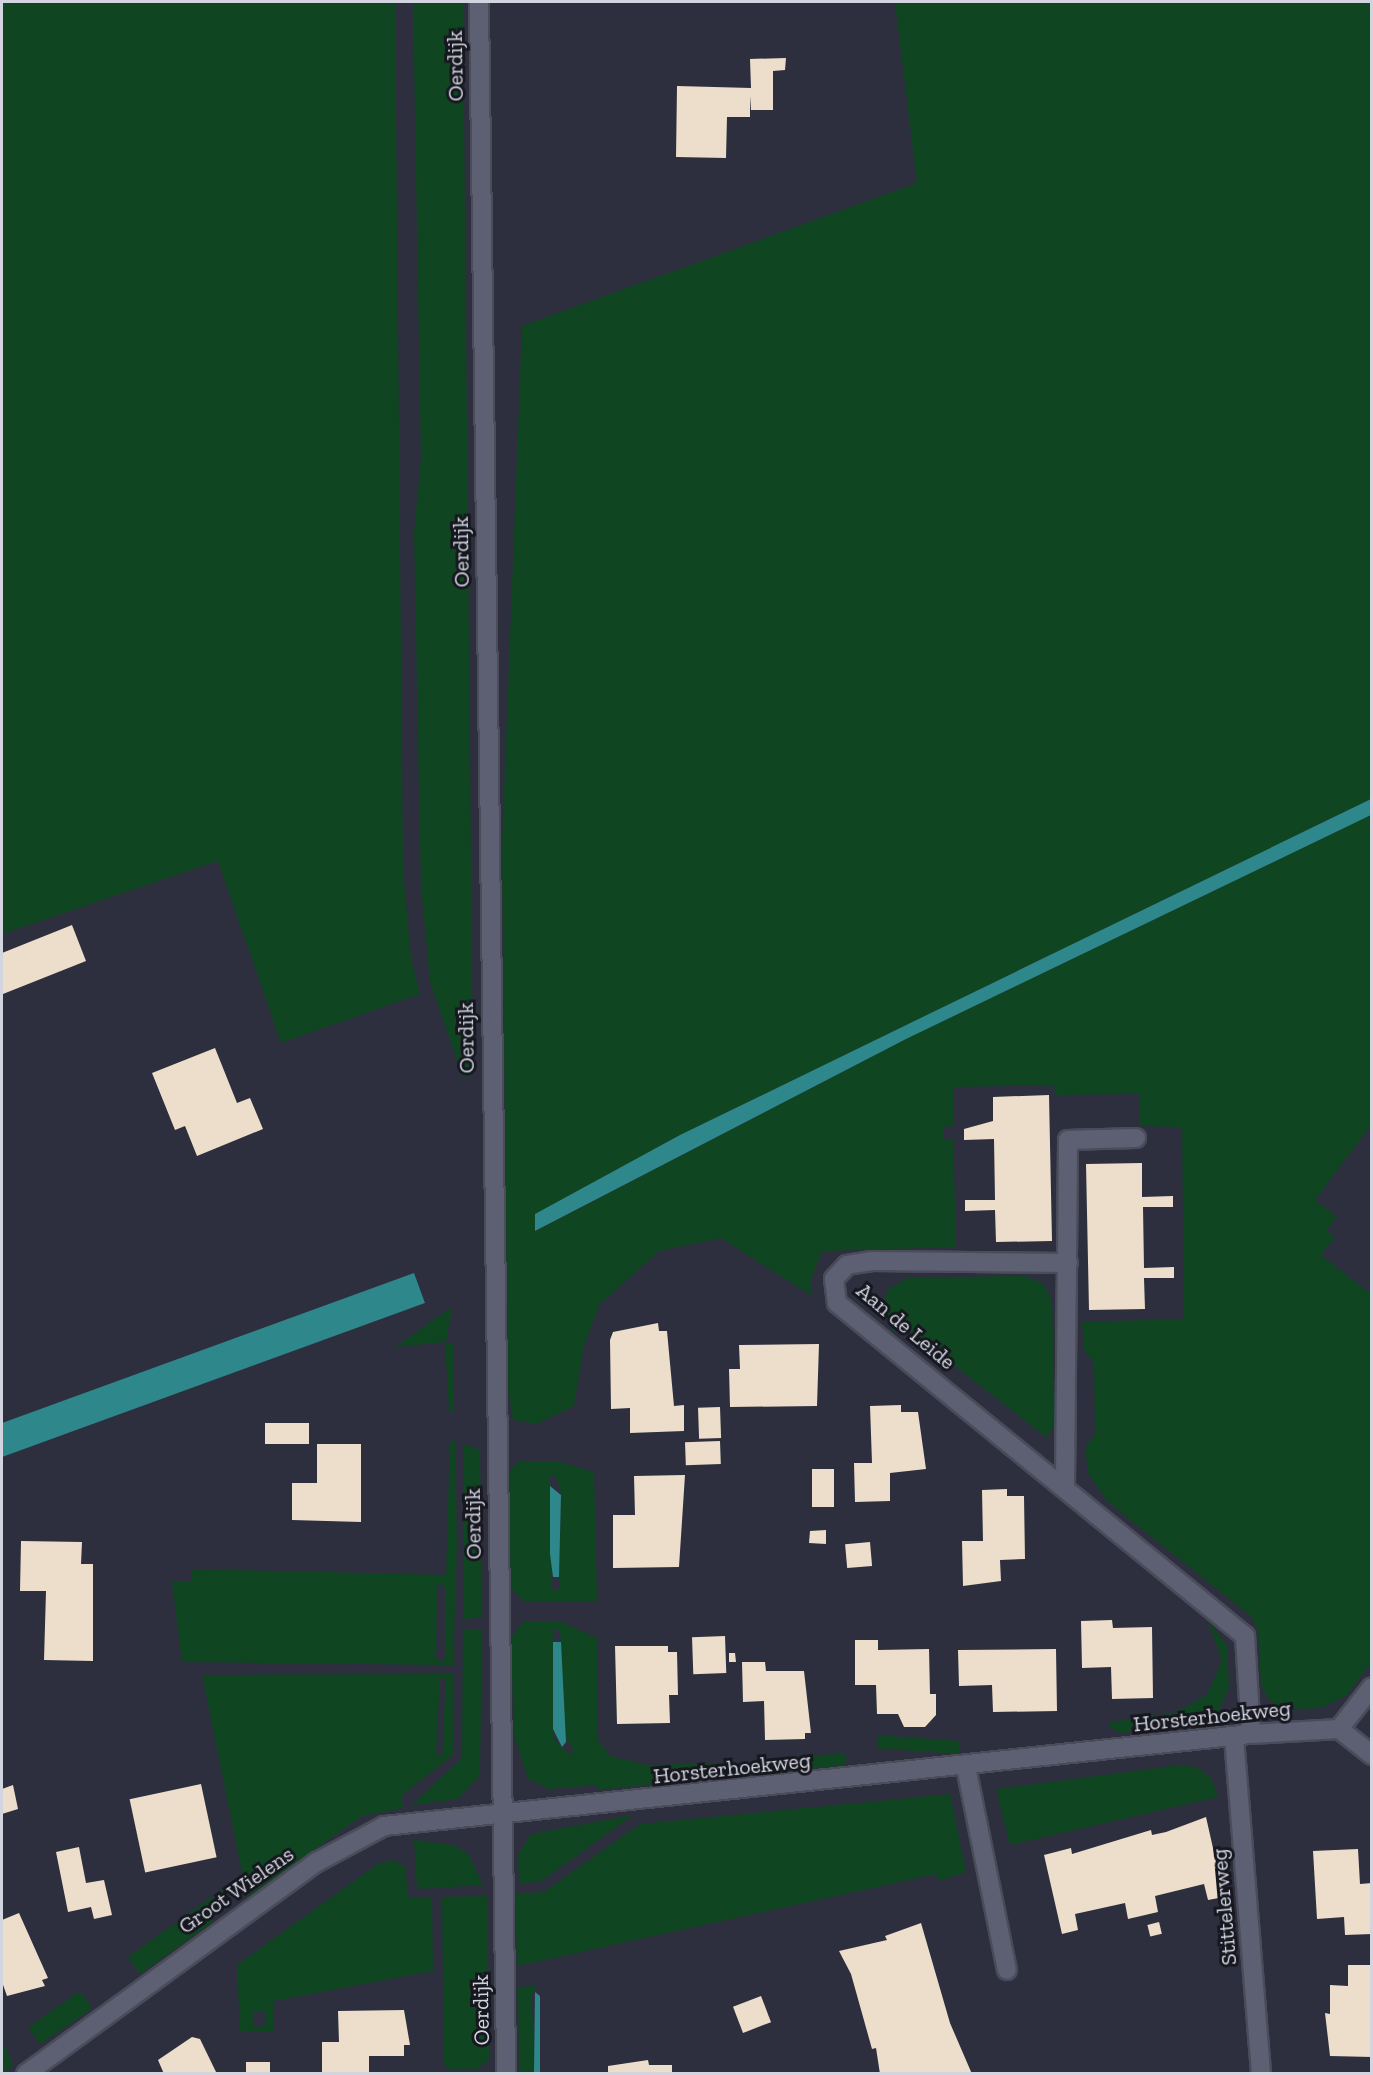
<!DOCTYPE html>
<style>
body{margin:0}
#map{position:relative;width:1373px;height:2075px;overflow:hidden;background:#2d2f3f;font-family:"Zilla Slab",serif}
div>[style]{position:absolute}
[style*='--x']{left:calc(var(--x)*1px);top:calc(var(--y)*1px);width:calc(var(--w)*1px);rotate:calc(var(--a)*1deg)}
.green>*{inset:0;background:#0f4621;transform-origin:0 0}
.water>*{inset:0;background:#2e878a;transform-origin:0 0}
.building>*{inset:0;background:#eddecb;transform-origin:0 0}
.roads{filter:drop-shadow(2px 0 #4a4c5a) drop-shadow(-2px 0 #4a4c5a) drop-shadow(0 2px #4a4c5a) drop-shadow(0 -2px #4a4c5a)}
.minor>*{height:18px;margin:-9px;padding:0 9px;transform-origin:9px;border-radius:9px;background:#5d5f72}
.tertiary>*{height:18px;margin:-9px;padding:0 9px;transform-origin:9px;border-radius:9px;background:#5d5f72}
span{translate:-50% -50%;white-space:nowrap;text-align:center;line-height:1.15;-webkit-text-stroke:6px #16171f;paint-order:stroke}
.street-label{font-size:22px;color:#d2d4df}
.frame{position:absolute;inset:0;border:3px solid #d2d4df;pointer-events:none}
</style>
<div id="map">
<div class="green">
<i style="clip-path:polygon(2px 2px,395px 2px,403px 870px,411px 958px,420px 994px,281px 1043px,218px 861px,2px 934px)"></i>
<i style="clip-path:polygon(413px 2px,463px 2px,473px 1074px,463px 1078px,430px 982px,421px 887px,414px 532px,421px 459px)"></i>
<i style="clip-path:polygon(895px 2px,1371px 2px,1371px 799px,680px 1135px,536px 1214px,536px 1231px,906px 1039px,1371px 815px,1371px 1125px,1315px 1200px,1337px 1217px,1326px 1231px,1335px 1237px,1321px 1255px,1371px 1294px,1371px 1662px,1347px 1695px,1321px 1708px,1284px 1709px,1269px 1700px,1261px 1685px,1258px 1630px,1251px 1616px,1107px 1501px,1088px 1473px,1085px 1448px,1095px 1434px,1094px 1363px,1084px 1350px,1082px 1322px,1184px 1319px,1182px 1127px,1139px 1126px,1139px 1094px,1055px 1095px,1054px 1085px,953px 1087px,954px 1126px,943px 1127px,943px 1140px,953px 1139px,956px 1247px,822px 1251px,810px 1283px,812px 1296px,721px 1238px,659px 1251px,600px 1304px,584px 1345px,574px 1406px,537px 1424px,513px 1420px,508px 1388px,502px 848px,522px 326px,917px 183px)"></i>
<i style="clip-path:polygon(1024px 1276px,1044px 1284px,1052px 1301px,1055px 1423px,1047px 1438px,914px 1334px,893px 1331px,882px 1311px,888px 1289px,908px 1278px)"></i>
<i style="clip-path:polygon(452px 1307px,446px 1343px,453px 1343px,454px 1413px,449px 1412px,445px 1342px,395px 1347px)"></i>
<i style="clip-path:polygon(evenodd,450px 1441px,455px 1441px,457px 1544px,453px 1665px,182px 1662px,172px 1582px,191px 1582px,192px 1569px,446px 1575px,450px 1441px,437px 1584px,446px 1586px,446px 1657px,442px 1662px,436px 1658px,437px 1584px)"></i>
<i style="clip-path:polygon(464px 1444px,480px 1450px,482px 1618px,463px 1619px)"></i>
<i style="clip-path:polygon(evenodd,556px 1461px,594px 1472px,597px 1601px,525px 1602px,511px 1589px,508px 1473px,518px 1462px,556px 1461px,550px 1475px,556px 1475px,561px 1495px,559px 1589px,552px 1589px,550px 1475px)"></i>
<i style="clip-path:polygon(1207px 1618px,1227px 1646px,1229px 1687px,1218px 1713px,1200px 1723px,1120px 1733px,1110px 1727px,1109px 1722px,1174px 1713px,1207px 1695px,1222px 1660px)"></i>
<i style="clip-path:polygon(evenodd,524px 1621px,560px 1621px,597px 1638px,598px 1740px,610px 1756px,648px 1765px,730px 1763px,731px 1776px,598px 1790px,598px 1785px,549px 1789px,528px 1779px,514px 1735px,511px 1638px,524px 1621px,554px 1630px,560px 1630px,565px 1738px,574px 1750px,570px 1755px,555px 1740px,553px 1729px,554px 1630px)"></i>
<i style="clip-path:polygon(463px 1629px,482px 1629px,480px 1775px,458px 1799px,412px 1805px,462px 1758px)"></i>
<i style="clip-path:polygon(evenodd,454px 1674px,454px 1754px,402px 1795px,403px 1808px,362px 1816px,247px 1897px,202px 1675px,454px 1674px,440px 1677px,446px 1680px,442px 1757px,436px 1754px,440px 1677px)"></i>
<i style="left:960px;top:1741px;width:13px;height:82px;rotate:94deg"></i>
<i style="clip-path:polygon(845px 1753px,846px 1765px,764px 1774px,763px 1760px)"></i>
<i style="clip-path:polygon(1181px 1765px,1196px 1767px,1211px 1778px,1218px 1797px,1010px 1845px,996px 1789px)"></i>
<i style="clip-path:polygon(950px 1794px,966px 1872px,939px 1881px,936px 1874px,517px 1966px,515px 1894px,544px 1892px,640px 1824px)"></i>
<i style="clip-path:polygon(633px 1815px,540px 1882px,519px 1883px,518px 1855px,531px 1834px)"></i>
<i style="clip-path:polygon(414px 1840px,454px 1845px,469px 1855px,483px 1885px,417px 1889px)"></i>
<i style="clip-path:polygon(evenodd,393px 1860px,405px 1867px,408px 1898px,432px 1898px,433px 1971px,273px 2001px,273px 2031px,240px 2032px,237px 1965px,378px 1864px,393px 1860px,253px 2012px,266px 2012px,266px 2026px,253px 2027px,253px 2012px)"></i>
<i style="clip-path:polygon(234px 1881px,236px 1890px,206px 1911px,213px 1922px,140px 1974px,128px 1957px)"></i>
<i style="clip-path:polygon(487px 1896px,489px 2059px,476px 2070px,450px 2070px,444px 2064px,442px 1897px)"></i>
<i style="clip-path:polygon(537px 1986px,532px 1996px,534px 2073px,519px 2073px,518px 1987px)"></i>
<i style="left:80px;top:1991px;width:21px;height:63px;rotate:55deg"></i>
<i style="clip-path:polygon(5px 2045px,13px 2065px,2px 2073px,2px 2047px)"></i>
</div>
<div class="water">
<i style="clip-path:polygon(1371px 799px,1371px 815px,906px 1039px,535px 1231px,535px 1214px,680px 1135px)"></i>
<i style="left:414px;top:1273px;width:32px;height:460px;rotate:70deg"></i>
<i style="clip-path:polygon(550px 1486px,561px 1495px,559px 1577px,553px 1577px,550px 1554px)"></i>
<i style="clip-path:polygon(553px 1642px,561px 1642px,566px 1742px,562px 1747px,553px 1729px)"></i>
<i style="clip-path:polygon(535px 1992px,540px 1996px,540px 2073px,534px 2073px)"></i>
</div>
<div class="building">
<i style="clip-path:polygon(786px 58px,785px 70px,773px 71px,773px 110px,751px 110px,750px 96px,750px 117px,727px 117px,726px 158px,676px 157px,677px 86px,751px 88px,750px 59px)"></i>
<i style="clip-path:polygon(72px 925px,86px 961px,3px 994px,2px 953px)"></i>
<i style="clip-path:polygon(215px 1048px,237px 1103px,250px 1098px,263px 1129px,197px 1156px,185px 1126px,175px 1130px,152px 1073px)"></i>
<i style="clip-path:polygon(1049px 1095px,1052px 1241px,996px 1242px,995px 1210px,965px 1211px,965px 1200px,995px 1200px,994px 1139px,964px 1140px,964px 1129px,993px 1121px,993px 1097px)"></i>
<i style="clip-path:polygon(1142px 1163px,1142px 1197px,1173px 1196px,1173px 1207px,1143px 1207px,1144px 1268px,1174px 1267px,1174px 1278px,1144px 1278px,1145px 1309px,1089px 1310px,1086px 1164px)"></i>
<i style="clip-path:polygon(658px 1323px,659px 1331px,667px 1331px,674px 1406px,684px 1405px,684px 1431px,630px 1433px,630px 1408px,611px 1409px,610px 1340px,613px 1332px)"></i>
<i style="clip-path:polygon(819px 1344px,817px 1406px,730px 1407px,729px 1369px,740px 1369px,739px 1345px)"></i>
<i style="clip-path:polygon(901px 1405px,901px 1412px,918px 1412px,926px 1469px,890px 1473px,890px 1501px,855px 1502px,854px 1463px,872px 1463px,870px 1406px)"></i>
<i style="left:720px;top:1407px;width:31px;height:22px;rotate:88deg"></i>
<i style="left:265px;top:1423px;width:44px;height:21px"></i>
<i style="left:720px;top:1441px;width:23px;height:35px;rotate:88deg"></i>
<i style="clip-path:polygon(317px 1444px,361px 1444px,361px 1522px,292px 1520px,292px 1483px,317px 1483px)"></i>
<i style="left:812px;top:1469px;width:22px;height:38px"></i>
<i style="clip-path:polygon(685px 1475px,679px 1567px,613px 1568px,613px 1515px,635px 1515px,634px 1476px)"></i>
<i style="clip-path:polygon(1007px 1489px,1007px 1496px,1024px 1496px,1025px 1559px,1000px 1560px,1001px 1581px,963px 1586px,962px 1541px,983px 1541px,982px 1490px)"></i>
<i style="clip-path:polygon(826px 1530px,826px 1544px,809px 1543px,810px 1531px)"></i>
<i style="clip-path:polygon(21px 1541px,82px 1542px,81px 1564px,93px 1564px,93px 1661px,44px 1660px,46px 1591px,20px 1591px)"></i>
<i style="left:870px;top:1542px;width:24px;height:25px;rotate:85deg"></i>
<i style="clip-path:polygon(1112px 1620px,1113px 1628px,1152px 1627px,1153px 1698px,1112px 1699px,1111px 1667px,1082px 1668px,1081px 1621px)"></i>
<i style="left:725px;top:1636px;width:37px;height:33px;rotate:88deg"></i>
<i style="clip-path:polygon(855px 1640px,878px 1640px,878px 1650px,929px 1649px,930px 1694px,936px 1694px,936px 1715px,925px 1727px,904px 1727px,898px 1714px,877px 1714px,876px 1685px,855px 1685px)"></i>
<i style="clip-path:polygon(615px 1646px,668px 1646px,668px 1652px,677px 1652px,678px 1695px,669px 1695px,670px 1723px,617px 1724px)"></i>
<i style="clip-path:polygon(1056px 1649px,1057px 1711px,993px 1712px,992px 1685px,959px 1686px,958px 1650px)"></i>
<i style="clip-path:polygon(729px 1653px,735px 1653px,736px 1662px,729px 1662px)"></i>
<i style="clip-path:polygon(742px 1662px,765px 1662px,766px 1671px,804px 1671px,811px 1733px,805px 1733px,805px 1739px,765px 1740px,764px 1701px,743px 1702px)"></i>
<i style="left:201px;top:1784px;width:75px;height:73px;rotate:78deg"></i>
<i style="clip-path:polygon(13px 1785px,18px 1809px,2px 1814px,2px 1789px)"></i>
<i style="clip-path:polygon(1206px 1817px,1224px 1897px,1208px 1900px,1204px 1884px,1155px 1896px,1158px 1912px,1128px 1919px,1125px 1903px,1075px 1914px,1078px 1930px,1062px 1934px,1044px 1855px,1071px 1848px,1072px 1854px,1151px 1830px,1152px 1835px,1166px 1832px)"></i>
<i style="clip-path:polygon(79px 1847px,86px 1883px,104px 1880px,112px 1915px,94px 1919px,91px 1907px,68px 1912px,56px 1852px)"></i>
<i style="clip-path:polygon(1358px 1849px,1360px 1884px,1372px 1883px,1372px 1934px,1345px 1935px,1344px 1917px,1317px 1919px,1313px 1851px)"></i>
<i style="clip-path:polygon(19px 1913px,48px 1978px,42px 1980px,45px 1986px,7px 1996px,2px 1982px,2px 1920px)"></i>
<i style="left:1159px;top:1922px;width:12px;height:12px;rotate:76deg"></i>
<i style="clip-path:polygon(921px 1923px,950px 2023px,972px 2074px,880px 2074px,876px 2048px,872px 2049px,851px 1974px,839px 1951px,887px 1940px,885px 1936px)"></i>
<i style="clip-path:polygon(1348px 1965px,1372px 1965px,1372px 2057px,1330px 2056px,1325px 2013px,1330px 2014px,1330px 1985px,1348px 1986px)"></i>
<i style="left:761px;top:1996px;width:28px;height:30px;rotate:69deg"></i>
<i style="clip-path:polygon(404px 2010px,410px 2045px,404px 2045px,404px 2056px,369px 2056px,369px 2074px,322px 2074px,322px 2042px,339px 2042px,338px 2011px)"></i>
<i style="clip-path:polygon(192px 2037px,200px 2039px,217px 2074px,164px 2074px,158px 2060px)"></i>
<i style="clip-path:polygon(648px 2060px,649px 2065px,672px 2065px,672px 2074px,608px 2074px,608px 2066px)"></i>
<i style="left:270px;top:2062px;width:12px;height:24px;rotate:90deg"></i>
</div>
<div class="roads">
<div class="minor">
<i style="--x:1068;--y:1263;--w:196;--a:-179.4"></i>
<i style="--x:872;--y:1261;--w:25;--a:171"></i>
<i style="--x:847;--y:1265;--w:19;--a:133"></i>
<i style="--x:834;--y:1279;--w:24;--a:83"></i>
<i style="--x:837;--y:1303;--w:527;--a:39.22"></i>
<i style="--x:1245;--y:1636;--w:98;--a:86.5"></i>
<i style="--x:1065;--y:1486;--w:346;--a:-89.5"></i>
<i style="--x:1068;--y:1140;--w:68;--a:-1.7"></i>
<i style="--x:1339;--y:1729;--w:42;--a:38.2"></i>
<i style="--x:1234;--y:1737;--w:338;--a:85.4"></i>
<i style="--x:966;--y:1767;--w:207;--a:78.6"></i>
<i style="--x:26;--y:2074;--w:360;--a:-36.1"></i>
<i style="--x:317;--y:1862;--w:76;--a:-28.2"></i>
<i style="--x:384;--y:1826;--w:872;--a:-6.06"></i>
<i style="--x:1251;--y:1734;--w:88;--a:-3.3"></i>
<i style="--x:1339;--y:1729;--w:53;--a:-51.8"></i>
</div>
<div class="tertiary">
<i style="--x:479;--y:2;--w:2072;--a:89.25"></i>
</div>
</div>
<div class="street-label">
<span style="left:455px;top:66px;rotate:-91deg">Oerdijk</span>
<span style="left:461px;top:552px;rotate:-91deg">Oerdijk</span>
<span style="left:466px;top:1038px;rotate:-91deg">Oerdijk</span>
<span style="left:906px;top:1326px;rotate:40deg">Aan de Leide</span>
<span style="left:473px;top:1524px;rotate:-91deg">Oerdijk</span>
<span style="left:1212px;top:1716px;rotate:-6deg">Horsterhoekweg</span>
<span style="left:732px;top:1768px;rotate:-6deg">Horsterhoekweg</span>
<span style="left:236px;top:1890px;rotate:-35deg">Groot Wielens</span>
<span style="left:1224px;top:1907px;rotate:-95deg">Stittelerweg</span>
<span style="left:481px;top:2010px;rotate:-91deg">Oerdijk</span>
</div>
<div class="frame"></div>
</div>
